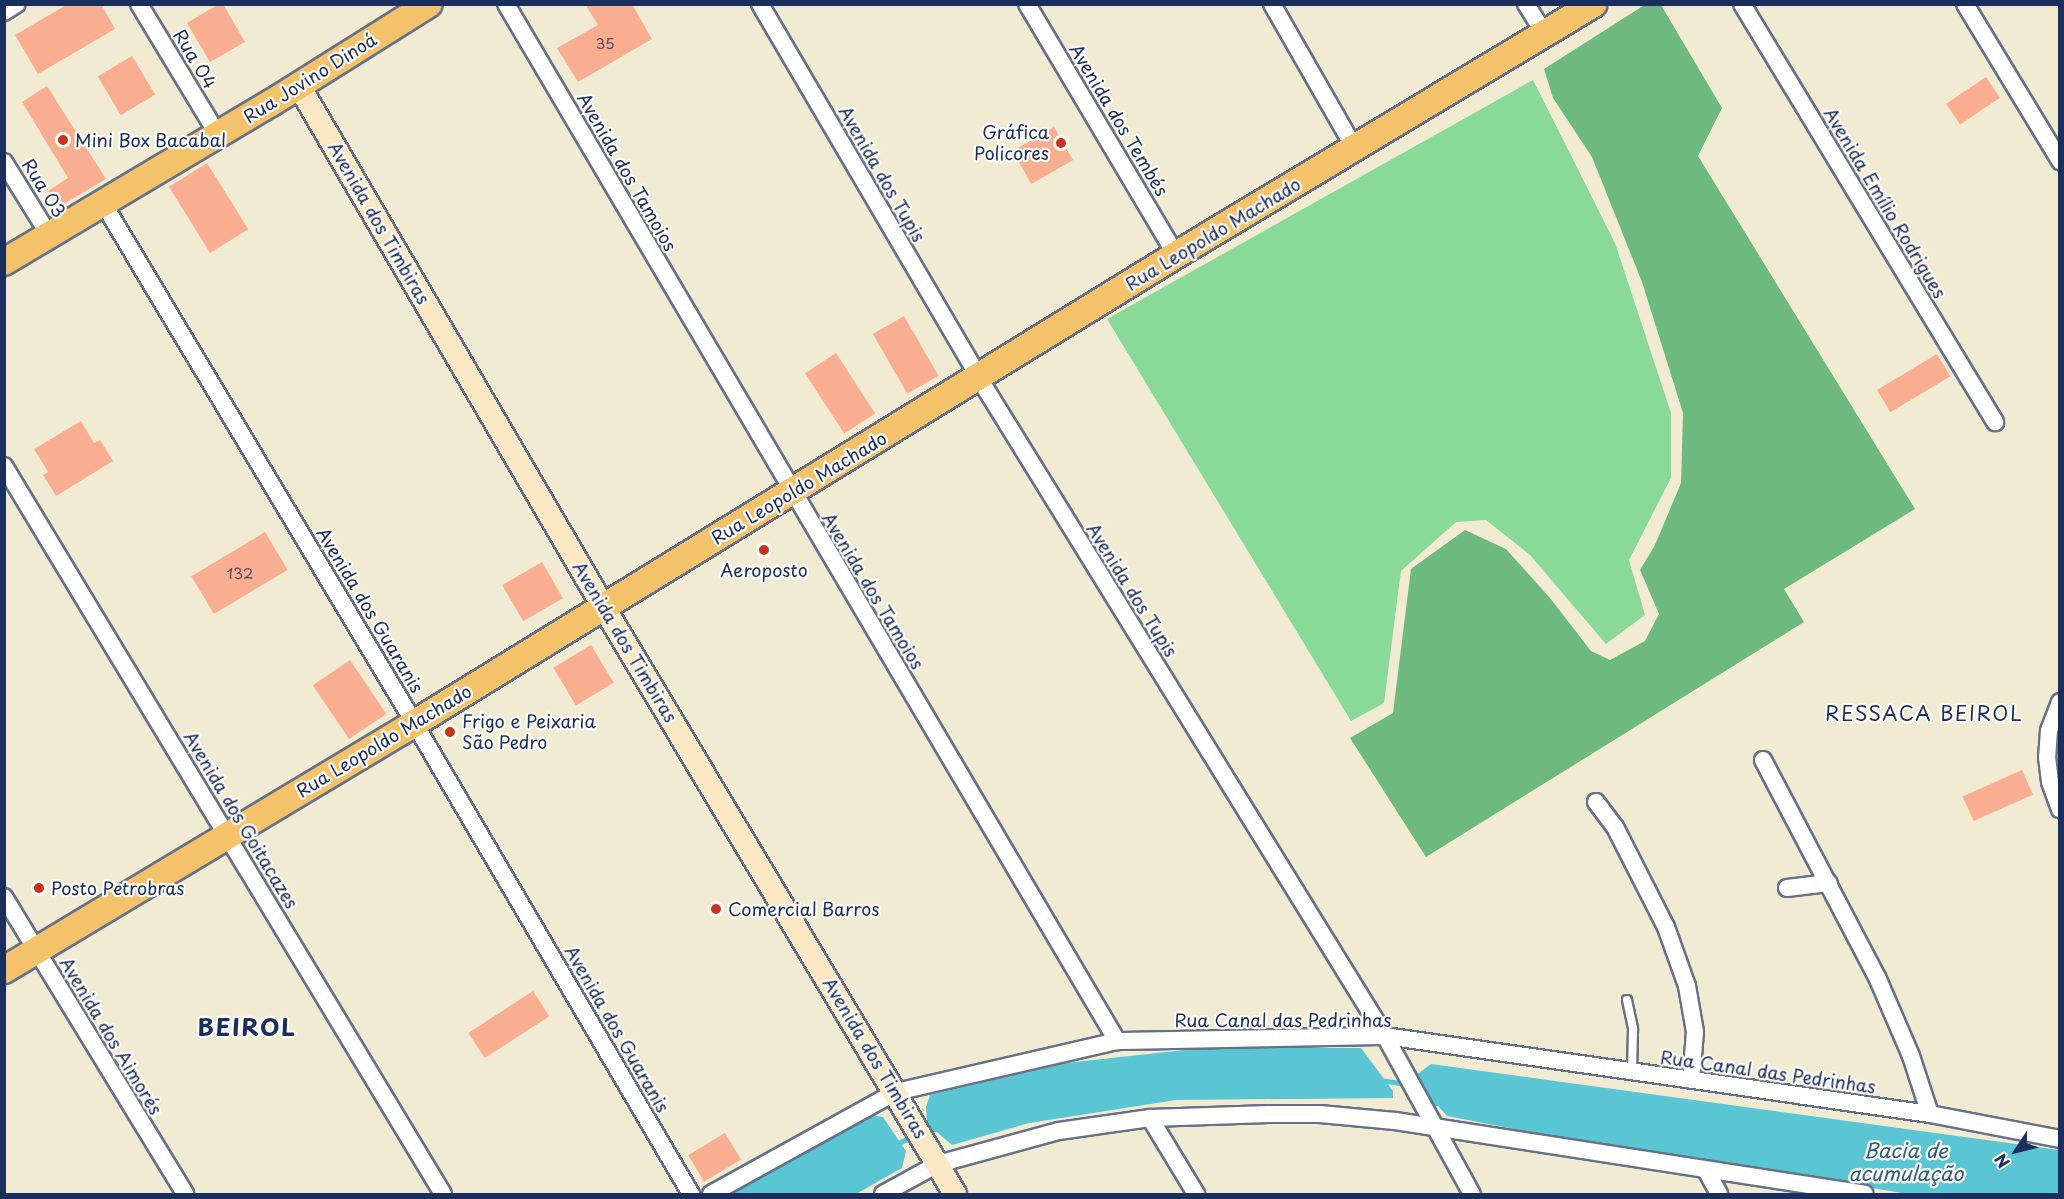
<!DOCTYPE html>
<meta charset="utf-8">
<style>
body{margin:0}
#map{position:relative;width:2064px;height:1199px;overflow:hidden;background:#f1ebd3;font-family:"Playpen Sans",sans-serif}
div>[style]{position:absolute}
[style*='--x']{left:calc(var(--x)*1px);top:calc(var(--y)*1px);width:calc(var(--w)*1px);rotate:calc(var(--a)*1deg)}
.green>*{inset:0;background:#89d998}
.forest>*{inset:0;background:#6eb980}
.water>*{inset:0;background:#5ac6d3}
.stream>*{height:5px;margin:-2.5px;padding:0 2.5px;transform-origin:2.5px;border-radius:2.5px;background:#5ac6d3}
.building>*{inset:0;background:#f9ae91;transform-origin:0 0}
.roads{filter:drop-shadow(2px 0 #667187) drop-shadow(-2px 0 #667187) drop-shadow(0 2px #667187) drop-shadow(0 -2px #667187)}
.lane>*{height:8px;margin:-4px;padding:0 4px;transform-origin:4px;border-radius:4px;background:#fff}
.street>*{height:16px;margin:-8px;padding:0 8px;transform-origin:8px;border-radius:8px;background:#fff}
.secondary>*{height:22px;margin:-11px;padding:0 11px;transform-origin:11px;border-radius:11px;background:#fae7c3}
.primary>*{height:26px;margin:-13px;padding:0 13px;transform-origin:13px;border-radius:13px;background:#f3c26a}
.dots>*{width:16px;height:16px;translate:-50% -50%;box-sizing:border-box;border:3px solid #fdfcf7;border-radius:50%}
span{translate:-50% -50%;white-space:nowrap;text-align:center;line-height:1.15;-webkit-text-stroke:4.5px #fdfcf7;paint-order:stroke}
.number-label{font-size:15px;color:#524f6b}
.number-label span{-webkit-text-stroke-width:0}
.street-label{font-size:18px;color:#1b2f5e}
.poi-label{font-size:18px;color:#1b2f5e}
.right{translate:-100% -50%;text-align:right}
.left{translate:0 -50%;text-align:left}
.neighbourhood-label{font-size:20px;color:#1b2f5e;letter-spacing:1.5px}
.water-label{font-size:20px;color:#2e5c81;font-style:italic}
.district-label{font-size:24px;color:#1b2f5e;font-weight:700;letter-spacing:1.5px}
.frame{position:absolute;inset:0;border:6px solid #1b2f5e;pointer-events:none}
.north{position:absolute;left:1986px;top:1121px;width:60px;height:60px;-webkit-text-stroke:4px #fdfcf7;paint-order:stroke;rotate:235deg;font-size:16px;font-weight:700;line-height:24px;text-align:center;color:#1b2f5e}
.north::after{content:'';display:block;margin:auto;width:21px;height:27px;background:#1b2f5e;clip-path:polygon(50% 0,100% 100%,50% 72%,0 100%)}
</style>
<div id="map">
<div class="green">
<i style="clip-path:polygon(1533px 80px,1615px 243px,1671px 413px,1671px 478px,1629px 560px,1645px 615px,1606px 644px,1530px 555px,1486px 520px,1456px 522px,1401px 571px,1384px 703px,1351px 721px,1107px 319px)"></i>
</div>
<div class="forest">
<i style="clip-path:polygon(1646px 4px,1661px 5px,1722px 108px,1698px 156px,1915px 509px,1784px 589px,1804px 622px,1426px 857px,1350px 738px,1393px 713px,1411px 569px,1465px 530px,1506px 549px,1550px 598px,1591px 651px,1610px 660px,1645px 641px,1659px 614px,1640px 570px,1655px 545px,1681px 483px,1683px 413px,1642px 282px,1592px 157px,1553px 98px,1544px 69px)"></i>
</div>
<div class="water">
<i style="clip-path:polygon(1212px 1047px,1361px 1048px,1393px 1091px,1393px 1098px,1176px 1100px,1029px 1123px,952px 1145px,937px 1132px,930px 1132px,927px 1121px,926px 1107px,930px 1095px,1066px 1063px)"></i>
<i style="clip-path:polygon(1431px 1064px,2059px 1150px,2059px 1194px,1908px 1194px,1735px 1165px,1686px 1162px,1447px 1116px,1438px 1106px,1434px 1106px,1415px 1076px)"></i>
<i style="clip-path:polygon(865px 1114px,883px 1117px,906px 1151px,902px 1168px,856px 1194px,723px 1194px)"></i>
</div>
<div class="stream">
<i style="--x:1379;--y:1080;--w:30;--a:8"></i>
<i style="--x:894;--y:1145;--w:21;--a:-25"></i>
</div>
<div class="building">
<i style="clip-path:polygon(68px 4px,101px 4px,115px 29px,38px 74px,15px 35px)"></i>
<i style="clip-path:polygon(219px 4px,223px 4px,245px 42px,210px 62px,187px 23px)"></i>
<i style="clip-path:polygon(585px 4px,632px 4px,652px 39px,578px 82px,557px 48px,598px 25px)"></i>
<i style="left:132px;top:56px;width:45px;height:40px;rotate:59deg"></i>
<i style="left:1986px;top:77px;width:25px;height:48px;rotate:56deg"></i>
<i style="clip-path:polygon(47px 86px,106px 179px,59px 207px,48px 191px,68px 178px,22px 102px)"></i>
<i style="left:1054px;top:127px;width:38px;height:48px;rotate:60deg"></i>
<i style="left:207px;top:163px;width:78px;height:45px;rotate:58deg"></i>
<i style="left:904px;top:316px;width:69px;height:36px;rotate:60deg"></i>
<i style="left:836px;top:353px;width:72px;height:37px;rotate:57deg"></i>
<i style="left:1937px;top:354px;width:26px;height:70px;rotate:59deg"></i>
<i style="clip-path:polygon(81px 421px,94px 443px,100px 440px,113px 461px,56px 496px,43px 475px,48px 472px,34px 449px)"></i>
<i style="left:265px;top:532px;width:44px;height:86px;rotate:59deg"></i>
<i style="left:542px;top:562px;width:42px;height:46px;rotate:60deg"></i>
<i style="left:591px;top:645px;width:44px;height:44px;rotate:59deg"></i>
<i style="left:350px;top:660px;width:65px;height:45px;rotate:56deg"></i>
<i style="left:2022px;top:770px;width:27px;height:65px;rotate:66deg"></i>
<i style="left:533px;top:991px;width:30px;height:77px;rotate:57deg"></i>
<i style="left:725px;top:1133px;width:31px;height:43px;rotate:59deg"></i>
</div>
<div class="roads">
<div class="lane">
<i style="--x:1627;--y:1000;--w:30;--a:78"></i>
<i style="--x:1633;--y:1029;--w:43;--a:91.3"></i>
</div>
<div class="street">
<i style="--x:139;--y:4;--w:153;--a:58.9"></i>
<i style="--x:506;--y:4;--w:1204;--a:59.49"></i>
<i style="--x:760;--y:4;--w:433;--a:59.6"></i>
<i style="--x:979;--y:378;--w:773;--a:58.32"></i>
<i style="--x:1385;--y:1036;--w:180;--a:61.2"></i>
<i style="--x:1027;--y:4;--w:292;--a:59.3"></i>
<i style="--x:1272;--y:4;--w:167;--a:60.2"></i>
<i style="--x:1526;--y:4;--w:34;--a:58"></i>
<i style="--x:1742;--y:4;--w:489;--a:58.8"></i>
<i style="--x:1965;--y:4;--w:184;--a:58.8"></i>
<i style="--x:4;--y:12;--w:15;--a:-32"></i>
<i style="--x:4;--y:162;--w:86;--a:58.3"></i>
<i style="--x:103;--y:203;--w:596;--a:59.09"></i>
<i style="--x:409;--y:714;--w:557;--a:59.57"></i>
<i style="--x:4;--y:466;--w:850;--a:58.91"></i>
<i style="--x:2060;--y:702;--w:30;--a:111"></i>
<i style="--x:2049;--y:730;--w:27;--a:94"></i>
<i style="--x:2047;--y:757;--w:25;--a:83"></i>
<i style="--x:2050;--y:782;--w:29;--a:70"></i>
<i style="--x:1763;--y:760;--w:245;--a:62.3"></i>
<i style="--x:1877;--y:977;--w:86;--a:66.7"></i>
<i style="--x:1911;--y:1056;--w:61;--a:71.9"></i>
<i style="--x:1596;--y:802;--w:31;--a:53"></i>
<i style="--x:1615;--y:827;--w:112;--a:63"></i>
<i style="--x:1666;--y:927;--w:63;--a:70.4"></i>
<i style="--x:1687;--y:986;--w:47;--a:80.1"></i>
<i style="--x:1695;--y:1032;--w:48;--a:94.8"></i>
<i style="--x:1787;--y:888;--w:42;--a:-6.8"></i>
<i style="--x:4;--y:897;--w:348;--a:58.6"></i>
<i style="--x:1150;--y:1118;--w:89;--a:58.8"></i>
<i style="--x:1707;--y:1172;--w:25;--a:61"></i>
<i style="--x:711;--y:1194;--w:211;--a:-28.9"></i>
<i style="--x:896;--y:1092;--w:227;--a:-13"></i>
<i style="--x:1117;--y:1041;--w:268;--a:-1.1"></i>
<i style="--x:1385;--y:1036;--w:551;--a:8.14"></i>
<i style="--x:1930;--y:1114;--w:132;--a:10.9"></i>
<i style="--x:883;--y:1194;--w:63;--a:-28.6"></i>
<i style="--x:938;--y:1164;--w:125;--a:-15.3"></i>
<i style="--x:1059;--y:1131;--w:92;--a:-8.1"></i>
<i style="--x:1150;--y:1118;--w:119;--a:-1.9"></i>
<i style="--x:1269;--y:1114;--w:51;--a:0"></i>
<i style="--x:1320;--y:1114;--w:75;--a:5.3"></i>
<i style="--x:1395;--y:1121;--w:475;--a:8.8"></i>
</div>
<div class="secondary">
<i style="--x:299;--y:86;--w:602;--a:59.69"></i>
<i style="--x:603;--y:606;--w:685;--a:59.09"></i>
</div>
<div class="primary">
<i style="--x:4;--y:262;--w:311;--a:-30.8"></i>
<i style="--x:271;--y:103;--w:186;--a:-32.1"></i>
<i style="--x:4;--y:970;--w:480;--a:-31"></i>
<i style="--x:415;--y:723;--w:893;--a:-31.59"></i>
<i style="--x:1176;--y:255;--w:487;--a:-31"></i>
</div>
</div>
<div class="dots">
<i style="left:63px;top:140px;background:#c8321e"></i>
<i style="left:1061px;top:143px;background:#c8321e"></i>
<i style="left:764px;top:550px;background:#c8321e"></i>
<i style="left:450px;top:732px;background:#c8321e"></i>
<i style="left:39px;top:888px;background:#c8321e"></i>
<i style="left:716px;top:909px;background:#c8321e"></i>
</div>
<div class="number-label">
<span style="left:605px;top:43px">35</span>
<span style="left:240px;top:573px">132</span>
</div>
<div class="street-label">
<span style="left:195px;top:59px;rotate:59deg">Rua 04</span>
<span style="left:310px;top:78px;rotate:-32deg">Rua Jovino Dinoá</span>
<span style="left:1119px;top:120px;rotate:59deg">Avenida dos Tembés</span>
<span style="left:627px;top:172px;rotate:60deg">Avenida dos Tamoios</span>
<span style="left:882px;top:174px;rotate:60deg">Avenida dos Tupis</span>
<span style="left:44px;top:188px;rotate:58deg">Rua 03</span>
<span style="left:1885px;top:203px;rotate:59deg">Avenida Emílio Rodrigues</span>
<span style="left:379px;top:223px;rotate:60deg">Avenida dos Timbiras</span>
<span style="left:1213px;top:234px;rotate:-31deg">Rua Leopoldo Machado</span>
<span style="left:799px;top:488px;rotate:-31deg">Rua Leopoldo Machado</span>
<span style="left:1132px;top:590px;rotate:58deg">Avenida dos Tupis</span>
<span style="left:873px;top:591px;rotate:59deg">Avenida dos Tamoios</span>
<span style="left:370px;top:610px;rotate:59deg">Avenida dos Guaranis</span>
<span style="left:625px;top:642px;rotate:59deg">Avenida dos Timbiras</span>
<span style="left:384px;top:741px;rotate:-31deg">Rua Leopoldo Machado</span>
<span style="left:241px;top:820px;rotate:59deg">Avenida dos Goitacazes</span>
<span style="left:1283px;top:1020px">Rua Canal das Pedrinhas</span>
<span style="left:617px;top:1029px;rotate:60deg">Avenida dos Guaranis</span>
<span style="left:111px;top:1036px;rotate:59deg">Avenida dos Aimorés</span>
<span style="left:875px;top:1058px;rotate:59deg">Avenida dos Timbiras</span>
<span style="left:1768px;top:1072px;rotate:8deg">Rua Canal das Pedrinhas</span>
</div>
<div class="poi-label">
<span class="right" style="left:1049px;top:143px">Gráfica<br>Policores</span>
<span class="left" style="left:75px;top:140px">Mini Box Bacabal</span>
<span style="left:764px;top:570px">Aeroposto</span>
<span class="left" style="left:462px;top:732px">Frigo e Peixaria<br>São Pedro</span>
<span class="left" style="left:51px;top:888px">Posto Petrobras</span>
<span class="left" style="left:728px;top:909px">Comercial Barros</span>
</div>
<div class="neighbourhood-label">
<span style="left:1924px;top:713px">RESSACA BEIROL</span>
</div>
<div class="water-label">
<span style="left:1906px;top:1162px">Bacia de<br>acumulação</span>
</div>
<div class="district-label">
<span style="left:247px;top:1027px">BEIROL</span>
</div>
<div class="frame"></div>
<div class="north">N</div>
</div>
